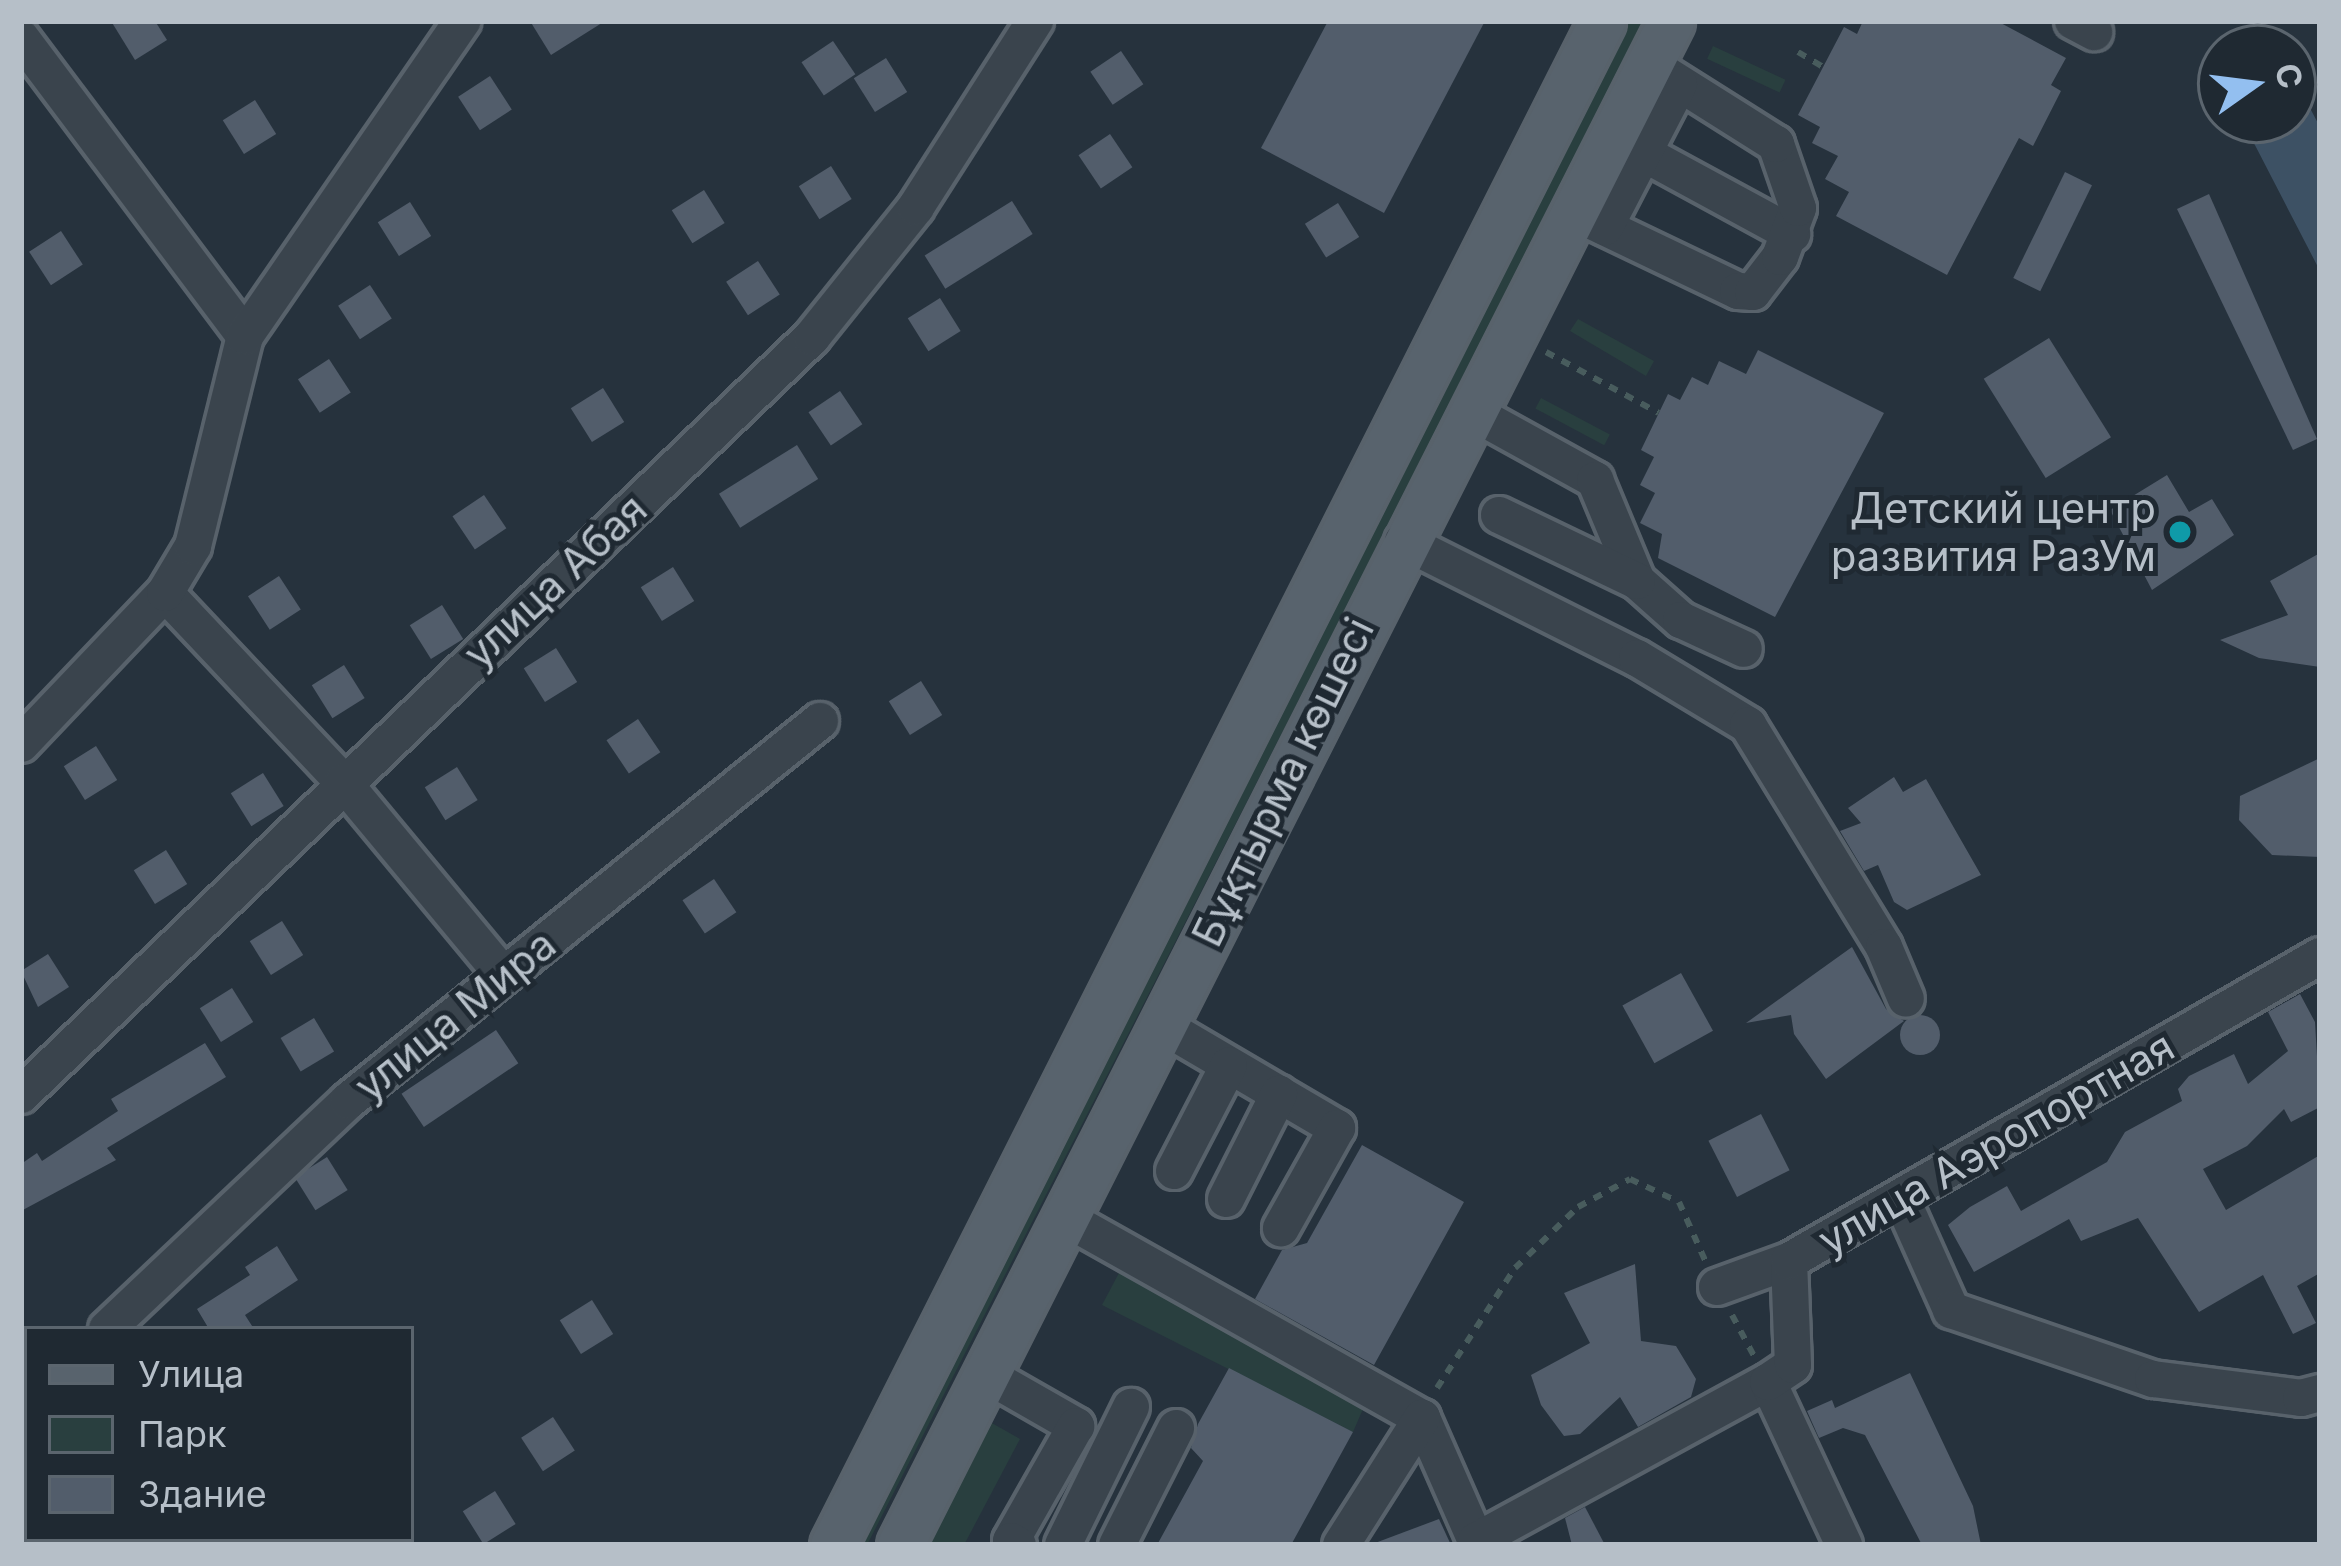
<!DOCTYPE html>
<meta charset="utf-8">
<style>
body{margin:0}
#map{position:relative;width:2341px;height:1566px;overflow:hidden;background:#26323d;font-family:Inter,sans-serif}
div>[style]{position:absolute}
[style*='--x']{left:calc(var(--x)*1px);top:calc(var(--y)*1px);width:calc(var(--w)*1px);rotate:calc(var(--a)*1deg)}
.green>*{inset:0;background:#293f3f;transform-origin:0 0}
.water>*{inset:0;background:#3d5164}
.building>*{inset:0;background:#525d6b;transform-origin:0 0}
.round{border-radius:50%}
.path>*{height:6px;margin-top:-3px;transform-origin:0;background:repeating-linear-gradient(90deg,#485c5d 0 9px,transparent 0 18px)}
.roads{filter:drop-shadow(3px 0 #58626b) drop-shadow(-3px 0 #58626b) drop-shadow(0 3px #58626b) drop-shadow(0 -3px #58626b)}
.minor>*{height:36px;margin:-18px;padding:0 18px;transform-origin:18px;border-radius:18px;background:#3a444d}
.major>*{height:45px;margin:-22.5px;padding:0 22.5px;transform-origin:22.5px;border-radius:22.5px;background:#58636d}
.dots>*{width:33px;height:33px;translate:-50% -50%;box-sizing:border-box;border:6px solid #1f2932;border-radius:50%}
span{translate:-50% -50%;white-space:nowrap;text-align:center;line-height:1.15;-webkit-text-stroke:10px #1f2932;paint-order:stroke}
.poi-label{font-size:42px;color:#b6bfc8}
.right{translate:-100% -50%;text-align:right}
.street-label{font-size:42px;color:#b6bfc8}
.frame{position:absolute;inset:0;border:24px solid #b6bfc8;pointer-events:none}
.legend{position:absolute;left:24px;top:1326px;width:390px;height:216px;box-sizing:border-box;background:#1f2932;border:3px solid #5b656e;margin:0;padding:15px 21px;list-style:none;font-size:36px;color:#b6bfc8}
.legend li{display:flex;align-items:center;gap:24px;height:60px}
.legend b{width:60px;border:3px solid #5b656e}
.north{position:absolute;left:2197px;top:24px;width:120px;height:120px;box-sizing:border-box;background:#1f2932;border:3px solid #5b656e;border-radius:50%;rotate:76deg;font-size:33px;font-weight:700;line-height:48px;text-align:center;color:#b6bfc8}
.north::after{content:'';display:block;margin:auto;width:42px;height:54px;background:#93bff0;clip-path:polygon(50% 0,100% 100%,50% 72%,0 100%)}
</style>
<div id="map">
<div class="green">
<i style="clip-path:polygon(1625px 21px,1646px 21px,867px 1545px,849px 1545px)"></i>
<i style="left:1713px;top:46px;width:80px;height:14px;rotate:25deg"></i>
<i style="clip-path:polygon(1578px 319px,1654px 361px,1646px 376px,1570px 331px)"></i>
<i style="left:1541px;top:398px;width:78px;height:12px;rotate:28deg"></i>
<i style="clip-path:polygon(1120px 1271px,1363px 1409px,1353px 1432px,1102px 1305px)"></i>
<i style="clip-path:polygon(990px 1422px,1020px 1439px,964px 1545px,927px 1545px)"></i>
</div>
<div class="water">
<i style="clip-path:polygon(2293px 76px,2320px 127px,2320px 271px,2242px 120px,2293px 120px)"></i>
</div>
<div class="building">
<i style="clip-path:polygon(111px 21px,155px 21px,167px 40px,135px 60px)"></i>
<i style="clip-path:polygon(530px 21px,605px 21px,551px 55px)"></i>
<i style="clip-path:polygon(1328px 21px,1485px 21px,1384px 213px,1261px 148px)"></i>
<i style="clip-path:polygon(1863px 21px,1997px 21px,2066px 58px,2051px 85px,2061px 91px,2033px 146px,2019px 138px,1947px 275px,1836px 216px,1849px 192px,1825px 179px,1838px 156px,1812px 143px,1820px 127px,1798px 115px,1844px 27px,1857px 34px)"></i>
<i style="left:833px;top:41px;width:40px;height:38px;rotate:56deg"></i>
<i style="left:1121px;top:51px;width:40px;height:37px;rotate:56deg"></i>
<i style="left:886px;top:58px;width:40px;height:38px;rotate:58deg"></i>
<i style="left:490px;top:76px;width:40px;height:38px;rotate:57deg"></i>
<i style="left:255px;top:100px;width:40px;height:38px;rotate:58deg"></i>
<i style="left:1110px;top:134px;width:40px;height:38px;rotate:56deg"></i>
<i style="left:831px;top:166px;width:39px;height:38px;rotate:58deg"></i>
<i style="left:2065px;top:172px;width:30px;height:118px;rotate:26deg"></i>
<i style="left:704px;top:190px;width:39px;height:38px;rotate:58deg"></i>
<i style="clip-path:polygon(2209px 194px,2317px 439px,2293px 450px,2177px 209px)"></i>
<i style="left:1012px;top:201px;width:39px;height:103px;rotate:58deg"></i>
<i style="left:410px;top:202px;width:40px;height:38px;rotate:58deg"></i>
<i style="left:1338px;top:203px;width:40px;height:39px;rotate:58deg"></i>
<i style="left:61px;top:231px;width:40px;height:38px;rotate:57deg"></i>
<i style="left:758px;top:261px;width:40px;height:38px;rotate:57deg"></i>
<i style="left:370px;top:285px;width:40px;height:38px;rotate:57deg"></i>
<i style="left:940px;top:298px;width:39px;height:38px;rotate:58deg"></i>
<i style="left:2049px;top:338px;width:117px;height:77px;rotate:58deg"></i>
<i style="clip-path:polygon(1758px 350px,1884px 413px,1775px 617px,1658px 558px,1662px 534px,1640px 523px,1655px 493px,1640px 485px,1654px 457px,1641px 450px,1668px 394px,1680px 400px,1692px 377px,1708px 385px,1719px 361px,1746px 374px)"></i>
<i style="left:329px;top:359px;width:40px;height:37px;rotate:57deg"></i>
<i style="left:603px;top:388px;width:40px;height:38px;rotate:58deg"></i>
<i style="left:840px;top:391px;width:40px;height:38px;rotate:56deg"></i>
<i style="left:797px;top:445px;width:40px;height:92px;rotate:58deg"></i>
<i style="clip-path:polygon(2167px 475px,2189px 512px,2212px 499px,2234px 535px,2152px 590px,2110px 510px)"></i>
<i style="left:484px;top:495px;width:40px;height:38px;rotate:56deg"></i>
<i style="clip-path:polygon(2320px 553px,2320px 667px,2259px 658px,2220px 640px,2288px 615px,2270px 581px)"></i>
<i style="left:673px;top:567px;width:40px;height:38px;rotate:58deg"></i>
<i style="left:279px;top:576px;width:40px;height:37px;rotate:57deg"></i>
<i style="left:442px;top:605px;width:40px;height:38px;rotate:58deg"></i>
<i style="left:556px;top:648px;width:40px;height:38px;rotate:58deg"></i>
<i style="left:344px;top:665px;width:39px;height:38px;rotate:58deg"></i>
<i style="left:921px;top:681px;width:40px;height:38px;rotate:58deg"></i>
<i style="left:638px;top:719px;width:40px;height:38px;rotate:56deg"></i>
<i style="left:96px;top:746px;width:40px;height:38px;rotate:58deg"></i>
<i style="clip-path:polygon(2320px 758px,2320px 857px,2272px 855px,2239px 820px,2240px 796px)"></i>
<i style="left:457px;top:767px;width:39px;height:38px;rotate:58deg"></i>
<i style="left:263px;top:773px;width:39px;height:38px;rotate:58deg"></i>
<i style="clip-path:polygon(1894px 777px,1903px 792px,1926px 779px,1981px 875px,1907px 910px,1894px 902px,1878px 865px,1864px 871px,1840px 831px,1861px 823px,1848px 808px)"></i>
<i style="left:166px;top:850px;width:40px;height:38px;rotate:58deg"></i>
<i style="left:714px;top:879px;width:40px;height:38px;rotate:56deg"></i>
<i style="left:282px;top:921px;width:40px;height:38px;rotate:58deg"></i>
<i style="clip-path:polygon(1852px 947px,1886px 1009px,1904px 1021px,1826px 1079px,1794px 1034px,1791px 1015px,1746px 1023px)"></i>
<i style="clip-path:polygon(48px 954px,69px 987px,38px 1007px,21px 971px)"></i>
<i style="left:1681px;top:973px;width:66px;height:67px;rotate:61deg"></i>
<i style="left:232px;top:988px;width:40px;height:38px;rotate:58deg"></i>
<i style="clip-path:polygon(2300px 994px,2315px 1022px,2320px 1107px,2291px 1122px,2284px 1109px,2247px 1146px,2203px 1169px,2226px 1210px,2320px 1155px,2320px 1273px,2297px 1286px,2316px 1323px,2293px 1334px,2263px 1275px,2199px 1312px,2138px 1218px,2081px 1241px,2069px 1219px,1974px 1272px,1948px 1225px,1970px 1207px,2007px 1186px,2021px 1211px,2107px 1162px,2125px 1132px,2182px 1101px,2178px 1089px,2189px 1076px,2234px 1054px,2248px 1084px,2288px 1051px,2268px 1012px)"></i>
<i class="round" style="left:1900px;top:1015px;width:40px;height:40px"></i>
<i style="left:314px;top:1018px;width:39px;height:39px;rotate:59deg"></i>
<i style="left:496px;top:1030px;width:40px;height:114px;rotate:56deg"></i>
<i style="clip-path:polygon(205px 1043px,226px 1077px,107px 1148px,116px 1160px,21px 1211px,21px 1164px,37px 1153px,42px 1161px,118px 1111px,111px 1099px)"></i>
<i style="left:1761px;top:1114px;width:63px;height:59px;rotate:63deg"></i>
<i style="clip-path:polygon(1362px 1145px,1464px 1202px,1374px 1365px,1255px 1299px,1282px 1250px,1307px 1243px)"></i>
<i style="left:327px;top:1157px;width:39px;height:38px;rotate:58deg"></i>
<i style="clip-path:polygon(277px 1246px,298px 1280px,245px 1315px,254px 1329px,209px 1329px,197px 1309px,250px 1275px,245px 1267px)"></i>
<i style="clip-path:polygon(1635px 1264px,1641px 1341px,1676px 1346px,1696px 1379px,1691px 1397px,1638px 1427px,1620px 1397px,1580px 1434px,1564px 1436px,1541px 1405px,1531px 1375px,1590px 1343px,1564px 1293px)"></i>
<i style="left:592px;top:1300px;width:40px;height:38px;rotate:58deg"></i>
<i style="clip-path:polygon(1229px 1368px,1353px 1432px,1291px 1545px,1157px 1545px,1203px 1461px,1191px 1448px,1198px 1424px)"></i>
<i style="clip-path:polygon(1910px 1373px,1973px 1506px,1981px 1545px,1922px 1545px,1865px 1435px,1843px 1428px,1819px 1438px,1807px 1411px,1832px 1400px,1835px 1408px)"></i>
<i style="left:553px;top:1417px;width:40px;height:38px;rotate:57deg"></i>
<i style="left:495px;top:1491px;width:39px;height:38px;rotate:58deg"></i>
<i style="clip-path:polygon(1585px 1507px,1605px 1545px,1572px 1545px,1565px 1518px)"></i>
<i style="clip-path:polygon(1439px 1519px,1451px 1545px,1376px 1545px,1375px 1543px)"></i>
</div>
<div class="path">
<i style="--x:1798;--y:52;--w:29;--a:31"></i>
<i style="--x:1546;--y:352;--w:128;--a:28.4"></i>
<i style="--x:1732;--y:1315;--w:47;--a:61.8"></i>
<i style="--x:1437;--y:1388;--w:143;--a:-57"></i>
<i style="--x:1515;--y:1268;--w:88;--a:-44.1"></i>
<i style="--x:1578;--y:1207;--w:59;--a:-28.3"></i>
<i style="--x:1630;--y:1179;--w:54;--a:25.1"></i>
<i style="--x:1679;--y:1202;--w:64;--a:65.9"></i>
</div>
<div class="roads">
<div class="minor">
<i style="--x:2073;--y:21;--w:24;--a:28"></i>
<i style="--x:21;--y:38;--w:373;--a:53.1"></i>
<i style="--x:1643;--y:153;--w:170;--a:28.5"></i>
<i style="--x:1573;--y:212;--w:183;--a:25.6"></i>
<i style="--x:1738;--y:291;--w:15;--a:4"></i>
<i style="--x:1753;--y:292;--w:44;--a:-52.4"></i>
<i style="--x:1780;--y:257;--w:52;--a:-69.8"></i>
<i style="--x:1798;--y:208;--w:68;--a:-109"></i>
<i style="--x:1776;--y:144;--w:150;--a:-147.8"></i>
<i style="--x:1605;--y:227;--w:161;--a:-62.6"></i>
<i style="--x:1472;--y:412;--w:141;--a:28.9"></i>
<i style="--x:1595;--y:480;--w:109;--a:67.4"></i>
<i style="--x:1637;--y:581;--w:59;--a:41.6"></i>
<i style="--x:1681;--y:620;--w:69;--a:24.7"></i>
<i style="--x:1499;--y:515;--w:153;--a:25.6"></i>
<i style="--x:1403;--y:541;--w:262;--a:26.6"></i>
<i style="--x:1637;--y:658;--w:130;--a:31.1"></i>
<i style="--x:1748;--y:725;--w:260;--a:58.5"></i>
<i style="--x:1884;--y:947;--w:56;--a:67.1"></i>
<i style="--x:165;--y:593;--w:260;--a:46.7"></i>
<i style="--x:343;--y:782;--w:251;--a:50.3"></i>
<i style="--x:21;--y:744;--w:209;--a:-46.4"></i>
<i style="--x:165;--y:593;--w:55;--a:-59.2"></i>
<i style="--x:193;--y:546;--w:216;--a:-76.1"></i>
<i style="--x:245;--y:336;--w:383;--a:-55.4"></i>
<i style="--x:1163;--y:1026;--w:202;--a:30.4"></i>
<i style="--x:1337;--y:1128;--w:115;--a:119.2"></i>
<i style="--x:21;--y:1095;--w:1096;--a:-43.78"></i>
<i style="--x:812;--y:337;--w:166;--a:-51.3"></i>
<i style="--x:916;--y:207;--w:221;--a:-57.4"></i>
<i style="--x:1174;--y:1171;--w:119;--a:-62.6"></i>
<i style="--x:1901;--y:1198;--w:123;--a:65.9"></i>
<i style="--x:1951;--y:1310;--w:213;--a:18.9"></i>
<i style="--x:2153;--y:1379;--w:149;--a:7.3"></i>
<i style="--x:2301;--y:1398;--w:20;--a:-15"></i>
<i style="--x:1226;--y:1199;--w:118;--a:-63.2"></i>
<i style="--x:1067;--y:1219;--w:407;--a:29.3"></i>
<i style="--x:1422;--y:1418;--w:134;--a:66.3"></i>
<i style="--x:1476;--y:1541;--w:332;--a:-28.6"></i>
<i style="--x:1768;--y:1382;--w:180;--a:65"></i>
<i style="--x:1717;--y:1287;--w:77;--a:-19.9"></i>
<i style="--x:107;--y:1329;--w:332;--a:-43.4"></i>
<i style="--x:348;--y:1101;--w:606;--a:-38.84"></i>
<i style="--x:987;--y:1375;--w:103;--a:29.8"></i>
<i style="--x:1076;--y:1426;--w:132;--a:119.5"></i>
<i style="--x:1011;--y:1541;--w:8;--a:30"></i>
<i style="--x:1768;--y:1382;--w:30;--a:-34"></i>
<i style="--x:1793;--y:1365;--w:104;--a:-92.2"></i>
<i style="--x:1789;--y:1261;--w:612;--a:-29.87"></i>
<i style="--x:21;--y:1410;--w:8;--a:-45"></i>
<i style="--x:1063;--y:1545;--w:154;--a:-63.8"></i>
<i style="--x:1117;--y:1545;--w:131;--a:-63.2"></i>
<i style="--x:1341;--y:1545;--w:151;--a:-57.5"></i>
</div>
<div class="major">
<i style="--x:833;--y:1545;--w:1707;--a:-63.22"></i>
<i style="--x:900;--y:1545;--w:1708;--a:-63.16"></i>
</div>
</div>
<div class="dots">
<i style="left:2180px;top:532px;background:#0f9aa8"></i>
</div>
<div class="poi-label">
<span class="right" style="left:2156px;top:532px">Детский центр<br>развития РазУм</span>
</div>
<div class="street-label">
<span style="left:555px;top:581px;rotate:-43deg">улица Абая</span>
<span style="left:1283px;top:782px;rotate:-64deg">Бұқтырма көшесі</span>
<span style="left:455px;top:1015px;rotate:-39deg">улица Мира</span>
<span style="left:1996px;top:1143px;rotate:-30deg">улица Аэропортная</span>
</div>
<div class="frame"></div>
<ul class="legend">
<li><b style="height:15px;background:#58636d"></b>Улица</li>
<li><b style="height:33px;background:#293f3f"></b>Парк</li>
<li><b style="height:33px;background:#525d6b"></b>Здание</li>
</ul>
<div class="north">С</div>
</div>
